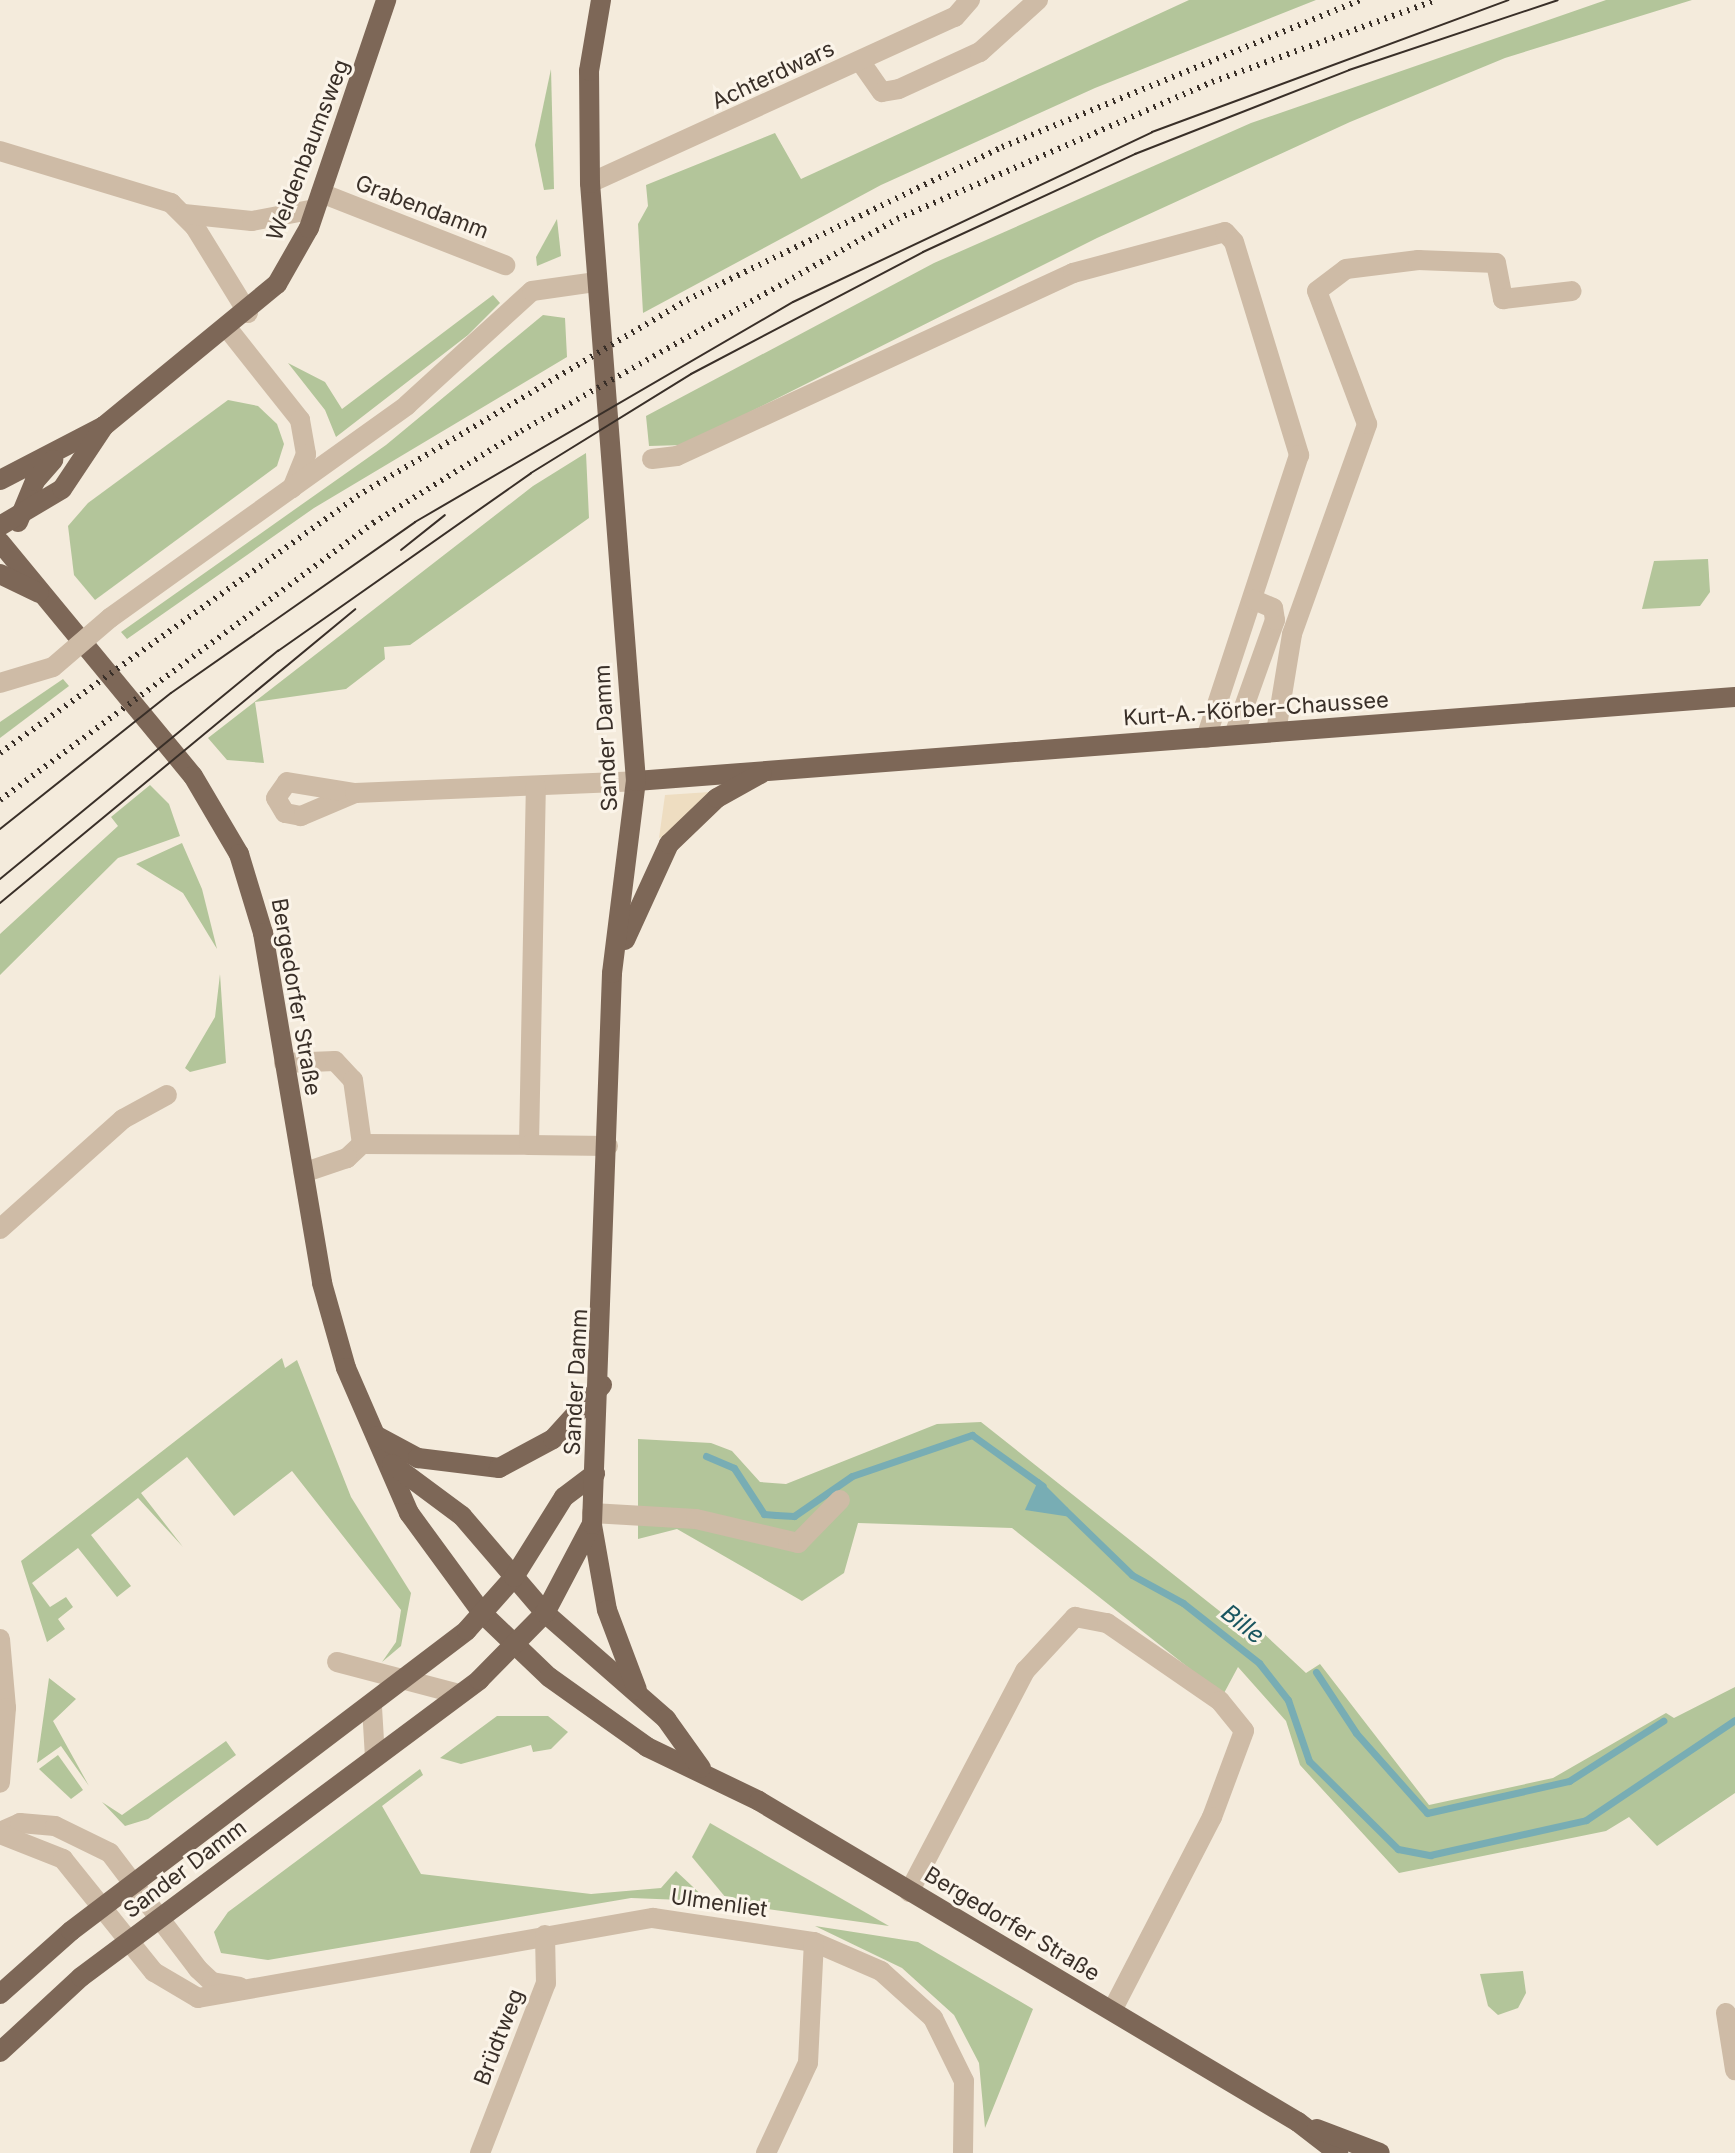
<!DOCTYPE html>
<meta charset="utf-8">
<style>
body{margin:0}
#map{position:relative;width:1735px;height:2153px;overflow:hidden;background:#f4ebdc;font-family:Inter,sans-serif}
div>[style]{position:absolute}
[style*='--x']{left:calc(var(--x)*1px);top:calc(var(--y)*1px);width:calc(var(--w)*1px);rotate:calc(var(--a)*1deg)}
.green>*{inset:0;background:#b3c59a}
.plaza>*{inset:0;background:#eeddc1}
.water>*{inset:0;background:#78adb4}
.stream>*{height:7px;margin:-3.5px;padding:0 3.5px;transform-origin:3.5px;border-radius:3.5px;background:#78adb4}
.minor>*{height:20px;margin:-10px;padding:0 10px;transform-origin:10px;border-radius:10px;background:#cebba6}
.major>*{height:20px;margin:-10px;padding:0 10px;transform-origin:10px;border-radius:10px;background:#7d6757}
.tram>*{height:2px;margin:-1px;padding:0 1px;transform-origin:1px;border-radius:1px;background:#392f28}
.rail>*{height:6px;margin-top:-3px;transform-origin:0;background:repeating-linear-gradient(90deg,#392f28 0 2px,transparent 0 8px)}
.minor-bridge>*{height:20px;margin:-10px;padding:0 10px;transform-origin:10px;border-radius:10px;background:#cebba6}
span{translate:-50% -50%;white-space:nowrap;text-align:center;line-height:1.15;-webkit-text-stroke:6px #fbf4e9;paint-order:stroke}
.street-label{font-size:22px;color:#392f28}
.water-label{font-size:24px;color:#19555f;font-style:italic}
</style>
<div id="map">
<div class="green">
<i style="clip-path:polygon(1189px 0,1316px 0,1095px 88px,881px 185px,643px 313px,638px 224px,648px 206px,646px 185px,775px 133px,801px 179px)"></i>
<i style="clip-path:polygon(1606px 0,1692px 0,1505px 58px,1350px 122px,1097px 238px,684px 445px,649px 446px,646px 416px,934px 263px,1251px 123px)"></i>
<i style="clip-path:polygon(551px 69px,554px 189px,544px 190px,535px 145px)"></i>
<i style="clip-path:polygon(557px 219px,561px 256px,537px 266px,536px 257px)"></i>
<i style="clip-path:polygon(493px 295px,500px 303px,468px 335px,336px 437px,325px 410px,288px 363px,325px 382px,342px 409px)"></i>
<i style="clip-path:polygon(543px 315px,565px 318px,567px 357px,314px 508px,127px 639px,121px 632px,386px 445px)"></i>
<i style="clip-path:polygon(228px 400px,258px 406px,277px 424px,284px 444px,277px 466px,95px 600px,74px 575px,68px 526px,88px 503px)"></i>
<i style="clip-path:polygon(586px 453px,589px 518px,410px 645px,384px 647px,385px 659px,346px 689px,255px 702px,264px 763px,227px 760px,208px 738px,533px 486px)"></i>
<i style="clip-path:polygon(1708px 559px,1710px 592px,1700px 606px,1642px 609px,1654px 561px)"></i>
<i style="clip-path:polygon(63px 679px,69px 686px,0 738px,0 722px)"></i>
<i style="clip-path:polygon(150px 785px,169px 804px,180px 836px,118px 858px,0 975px,0 934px,118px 826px,111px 817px)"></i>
<i style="clip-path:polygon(182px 843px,202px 889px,217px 949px,183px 893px,136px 864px)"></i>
<i style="clip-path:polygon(220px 974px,226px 1063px,190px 1072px,185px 1068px,215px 1017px)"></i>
<i style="clip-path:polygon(282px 1358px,285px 1368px,297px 1360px,351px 1497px,411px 1593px,401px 1646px,382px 1662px,396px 1642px,401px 1610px,292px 1471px,234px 1516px,187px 1457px,141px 1493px,183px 1547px,138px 1498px,91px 1535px,131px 1586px,117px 1597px,78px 1548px,32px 1583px,50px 1607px,66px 1597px,73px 1607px,58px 1619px,65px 1629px,47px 1642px,21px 1561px)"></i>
<i style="clip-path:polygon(981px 1422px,1222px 1613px,1232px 1604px,1306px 1673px,1320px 1664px,1429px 1805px,1553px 1778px,1666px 1713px,1674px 1718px,1735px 1687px,1735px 1793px,1657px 1846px,1629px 1817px,1606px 1831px,1399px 1873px,1300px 1765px,1286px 1721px,1238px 1667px,1223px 1695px,1012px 1528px,858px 1523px,844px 1573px,802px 1601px,677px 1529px,638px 1539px,638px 1439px,711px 1443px,732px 1451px,760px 1482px,786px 1484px,937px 1424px)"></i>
<i style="clip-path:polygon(49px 1678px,76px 1699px,53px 1721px,89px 1786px,61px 1746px,37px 1763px)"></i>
<i style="clip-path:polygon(497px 1716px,548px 1716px,568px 1732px,551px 1749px,533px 1752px,531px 1745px,461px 1764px,440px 1758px)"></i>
<i style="clip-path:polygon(226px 1741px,236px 1755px,148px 1819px,125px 1826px,102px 1802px,122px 1815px)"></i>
<i style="clip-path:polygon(58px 1755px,83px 1790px,71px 1799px,39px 1769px)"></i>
<i style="clip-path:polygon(420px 1769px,423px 1775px,382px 1806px,421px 1874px,591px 1894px,661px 1888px,676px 1871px,708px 1901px,631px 1898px,268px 1960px,221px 1953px,214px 1932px,228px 1912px)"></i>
<i style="clip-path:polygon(710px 1823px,823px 1888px,889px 1926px,731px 1904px,692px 1857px)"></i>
<i style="clip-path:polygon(815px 1926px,918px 1942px,1033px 2009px,985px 2128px,979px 2063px,954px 2015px,902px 1968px)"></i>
<i style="clip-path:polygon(1523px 1971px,1526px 1993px,1518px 2008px,1498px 2015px,1488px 2006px,1480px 1974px)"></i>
</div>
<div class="plaza">
<i style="clip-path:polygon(710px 792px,665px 836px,659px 838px,665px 795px)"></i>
</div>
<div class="water">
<i style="clip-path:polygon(1039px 1479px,1068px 1508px,1071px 1517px,1025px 1510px)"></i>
</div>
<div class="stream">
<i style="--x:706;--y:1456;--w:30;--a:23"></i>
<i style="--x:734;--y:1468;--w:55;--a:56.9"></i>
<i style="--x:764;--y:1514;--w:12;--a:5"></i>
<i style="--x:776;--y:1515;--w:18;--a:3"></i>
<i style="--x:794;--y:1516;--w:70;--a:-34.6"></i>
<i style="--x:852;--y:1476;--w:127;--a:-18.9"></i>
<i style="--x:972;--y:1435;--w:87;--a:35.7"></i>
<i style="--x:1065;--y:1510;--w:93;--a:44.1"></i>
<i style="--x:1132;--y:1575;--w:58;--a:28.8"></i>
<i style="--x:1183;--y:1603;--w:97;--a:38.3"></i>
<i style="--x:1259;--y:1663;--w:47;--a:51.9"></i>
<i style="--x:1288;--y:1700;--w:65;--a:71"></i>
<i style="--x:1309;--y:1761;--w:125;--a:44.7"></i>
<i style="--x:1398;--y:1849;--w:33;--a:11"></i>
<i style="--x:1430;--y:1855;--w:160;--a:-12.6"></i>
<i style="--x:1586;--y:1820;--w:179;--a:-33.9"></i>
<i style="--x:1316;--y:1672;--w:73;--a:56.7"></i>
<i style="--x:1356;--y:1733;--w:107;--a:48.4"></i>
<i style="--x:1427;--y:1813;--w:146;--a:-12.7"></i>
<i style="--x:1569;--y:1781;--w:112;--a:-32.6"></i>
</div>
<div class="minor">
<i style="--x:860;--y:61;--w:38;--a:55"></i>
<i style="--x:882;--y:92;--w:17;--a:-10"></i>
<i style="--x:899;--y:89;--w:89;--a:-24.6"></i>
<i style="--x:980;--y:52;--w:78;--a:-41.9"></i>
<i style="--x:0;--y:151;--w:179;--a:16.9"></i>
<i style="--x:171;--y:203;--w:34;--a:45"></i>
<i style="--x:195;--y:227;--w:101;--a:58.4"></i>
<i style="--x:590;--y:183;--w:401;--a:-24.5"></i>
<i style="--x:955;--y:17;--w:23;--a:-49"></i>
<i style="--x:321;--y:193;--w:198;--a:21.4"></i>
<i style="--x:184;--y:214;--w:68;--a:5.9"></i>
<i style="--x:252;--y:221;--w:64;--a:-10.8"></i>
<i style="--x:228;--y:329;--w:116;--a:51.6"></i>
<i style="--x:300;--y:420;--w:35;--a:80"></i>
<i style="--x:306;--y:454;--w:37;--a:112"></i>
<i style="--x:652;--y:459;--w:25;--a:-7"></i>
<i style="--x:677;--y:456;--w:436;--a:-24.8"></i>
<i style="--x:1073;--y:273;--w:157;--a:-15.1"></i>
<i style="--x:1225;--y:232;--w:13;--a:48"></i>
<i style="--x:1234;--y:242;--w:223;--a:73"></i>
<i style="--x:1299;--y:455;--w:298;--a:108.2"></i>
<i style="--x:110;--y:618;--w:365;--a:-35.6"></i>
<i style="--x:407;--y:405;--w:169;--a:-42.4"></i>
<i style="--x:532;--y:291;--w:65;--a:-8"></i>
<i style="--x:0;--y:683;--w:55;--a:-16.8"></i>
<i style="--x:1276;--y:732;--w:99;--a:-80.7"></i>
<i style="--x:1292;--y:634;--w:223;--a:-70.3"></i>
<i style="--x:1367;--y:424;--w:142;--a:-110.6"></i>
<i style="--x:1317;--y:291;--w:36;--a:-37"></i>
<i style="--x:1346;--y:269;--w:73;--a:-7.1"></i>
<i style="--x:1418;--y:260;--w:78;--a:2.2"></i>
<i style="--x:1496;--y:263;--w:37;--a:79"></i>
<i style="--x:1503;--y:299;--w:69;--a:-6.6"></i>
<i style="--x:1234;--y:735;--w:122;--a:-70.4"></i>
<i style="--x:1275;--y:620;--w:12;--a:-99"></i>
<i style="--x:1273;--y:608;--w:21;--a:-157"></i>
<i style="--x:355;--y:793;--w:59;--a:156.9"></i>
<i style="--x:301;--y:816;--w:16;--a:-169"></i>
<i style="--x:285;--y:813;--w:17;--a:-121"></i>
<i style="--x:276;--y:798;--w:19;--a:-55"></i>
<i style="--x:287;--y:782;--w:69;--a:9.2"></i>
<i style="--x:355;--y:793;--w:281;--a:-2.4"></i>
<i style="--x:284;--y:1063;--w:51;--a:-2.2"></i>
<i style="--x:335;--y:1061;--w:26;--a:47"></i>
<i style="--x:353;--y:1080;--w:65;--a:82"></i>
<i style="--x:362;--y:1144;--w:21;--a:137"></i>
<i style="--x:347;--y:1158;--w:46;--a:161.2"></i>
<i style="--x:362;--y:1144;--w:167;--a:0.3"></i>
<i style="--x:529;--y:1145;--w:359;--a:-88.9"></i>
<i style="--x:529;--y:1145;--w:79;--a:0.7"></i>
<i style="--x:0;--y:1229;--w:165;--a:-41.8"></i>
<i style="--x:123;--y:1119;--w:50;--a:-28.6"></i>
<i style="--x:592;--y:1513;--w:104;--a:3.3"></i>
<i style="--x:696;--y:1519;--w:105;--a:13.2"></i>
<i style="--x:798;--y:1543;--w:60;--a:-45.7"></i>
<i style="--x:0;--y:1639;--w:69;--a:85"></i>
<i style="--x:6;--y:1708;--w:75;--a:94.6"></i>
<i style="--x:337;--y:1662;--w:126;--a:14.7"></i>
<i style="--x:372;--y:1707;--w:50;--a:86.6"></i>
<i style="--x:0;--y:1832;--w:22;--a:-24"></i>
<i style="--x:20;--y:1823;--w:35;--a:5"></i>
<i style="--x:55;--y:1826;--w:61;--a:26.1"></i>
<i style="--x:110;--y:1853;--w:146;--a:52.8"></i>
<i style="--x:198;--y:1969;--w:19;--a:43"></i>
<i style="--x:212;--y:1982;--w:28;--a:10"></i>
<i style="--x:0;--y:1834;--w:68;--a:21.6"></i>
<i style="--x:63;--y:1859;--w:145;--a:51.2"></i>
<i style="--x:154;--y:1972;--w:51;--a:30.6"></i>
<i style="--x:198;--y:1998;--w:462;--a:-10"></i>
<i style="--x:653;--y:1918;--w:163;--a:8.5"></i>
<i style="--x:814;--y:1942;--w:73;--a:23.4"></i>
<i style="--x:881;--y:1971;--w:70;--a:42.1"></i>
<i style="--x:933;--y:2018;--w:70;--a:63.8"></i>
<i style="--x:964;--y:2081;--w:72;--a:90.8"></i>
<i style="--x:909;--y:1892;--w:250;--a:-62.3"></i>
<i style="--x:1025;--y:1671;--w:74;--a:-47.2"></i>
<i style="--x:1075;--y:1617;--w:33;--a:11"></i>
<i style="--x:1107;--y:1623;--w:137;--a:34.6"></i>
<i style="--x:1220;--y:1701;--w:38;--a:51"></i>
<i style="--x:1244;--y:1731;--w:92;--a:110.4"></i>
<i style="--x:1212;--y:1817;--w:218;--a:117.3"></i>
<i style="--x:1726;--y:2013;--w:58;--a:81"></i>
<i style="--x:480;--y:2153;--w:182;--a:-68.8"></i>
<i style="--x:546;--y:1983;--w:48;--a:-91.2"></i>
<i style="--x:766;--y:2153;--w:99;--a:-65"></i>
<i style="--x:808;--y:2063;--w:121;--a:-87.2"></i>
</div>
<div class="major">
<i style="--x:0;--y:480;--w:117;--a:-27.4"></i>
<i style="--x:104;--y:426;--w:224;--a:-39.4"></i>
<i style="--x:277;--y:284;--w:64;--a:-60.3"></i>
<i style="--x:309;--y:228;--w:241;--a:-71.3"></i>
<i style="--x:18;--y:522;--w:44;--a:-67.5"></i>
<i style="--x:35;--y:481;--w:28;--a:-49"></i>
<i style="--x:0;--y:526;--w:72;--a:-30.8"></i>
<i style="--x:62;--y:489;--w:76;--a:-56.3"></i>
<i style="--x:0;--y:542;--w:303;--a:50.5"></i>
<i style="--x:193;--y:776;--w:91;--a:59.5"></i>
<i style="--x:239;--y:854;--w:83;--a:73.1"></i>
<i style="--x:263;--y:933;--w:355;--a:80.4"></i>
<i style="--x:322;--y:1283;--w:88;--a:74.2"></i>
<i style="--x:346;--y:1368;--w:158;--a:66.5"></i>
<i style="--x:409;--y:1513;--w:125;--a:53.8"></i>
<i style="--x:483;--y:1614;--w:91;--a:43.7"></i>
<i style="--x:549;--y:1677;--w:120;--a:35.5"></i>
<i style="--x:647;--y:1747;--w:124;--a:25.7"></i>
<i style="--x:759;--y:1801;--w:627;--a:30.78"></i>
<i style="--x:1298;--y:2122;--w:51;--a:37.8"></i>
<i style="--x:0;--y:574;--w:43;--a:26"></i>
<i style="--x:636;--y:781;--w:1102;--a:-4.37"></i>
<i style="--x:625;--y:940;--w:106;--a:-65.4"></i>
<i style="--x:669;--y:844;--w:66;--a:-43.8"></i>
<i style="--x:717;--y:798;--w:51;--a:-29.1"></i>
<i style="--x:377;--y:1436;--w:47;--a:28.2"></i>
<i style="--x:418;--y:1458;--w:82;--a:7"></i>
<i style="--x:499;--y:1468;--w:61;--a:-28.2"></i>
<i style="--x:553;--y:1439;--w:73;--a:-47.8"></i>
<i style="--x:392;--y:1464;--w:87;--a:36.6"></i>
<i style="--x:462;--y:1516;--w:128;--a:49.4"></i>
<i style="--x:545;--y:1613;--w:161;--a:41.2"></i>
<i style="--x:666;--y:1719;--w:60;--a:54.5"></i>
<i style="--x:592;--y:1525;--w:86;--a:80"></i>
<i style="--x:607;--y:1610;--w:85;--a:69.4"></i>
<i style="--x:0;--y:1994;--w:95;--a:-41.6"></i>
<i style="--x:71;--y:1931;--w:497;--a:-37.2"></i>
<i style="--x:467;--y:1630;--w:71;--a:-48.4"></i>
<i style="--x:514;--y:1577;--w:94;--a:-58"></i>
<i style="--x:564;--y:1497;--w:39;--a:-37"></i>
<i style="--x:0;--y:2052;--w:110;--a:-42.8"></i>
<i style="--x:81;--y:1977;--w:497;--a:-36.7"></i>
<i style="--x:479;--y:1680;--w:94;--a:-45.4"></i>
<i style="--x:545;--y:1613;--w:101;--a:-62.2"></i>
<i style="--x:592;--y:1524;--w:551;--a:-87.92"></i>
<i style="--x:612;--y:973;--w:193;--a:-82.9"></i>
<i style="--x:636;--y:781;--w:600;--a:-94.4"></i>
<i style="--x:590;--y:183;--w:112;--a:-90.5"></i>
<i style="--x:589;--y:71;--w:72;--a:-80.4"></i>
<i style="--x:1317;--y:2129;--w:67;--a:20.9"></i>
</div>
<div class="tram">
<i style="--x:401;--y:550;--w:56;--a:-38.5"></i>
<i style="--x:0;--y:829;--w:218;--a:-38.5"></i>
<i style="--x:171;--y:693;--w:298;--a:-35"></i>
<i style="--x:415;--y:522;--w:437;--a:-30.2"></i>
<i style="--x:793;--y:302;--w:397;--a:-25.3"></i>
<i style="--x:1152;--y:132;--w:380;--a:-20.3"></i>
<i style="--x:0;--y:879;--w:360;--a:-39.4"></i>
<i style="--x:278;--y:651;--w:309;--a:-35.1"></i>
<i style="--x:531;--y:473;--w:188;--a:-31.7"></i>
<i style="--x:691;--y:374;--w:262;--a:-27.7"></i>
<i style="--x:923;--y:252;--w:234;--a:-24.8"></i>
<i style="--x:1135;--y:154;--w:230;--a:-21.4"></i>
<i style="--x:1349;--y:70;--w:220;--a:-18.5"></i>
<i style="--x:0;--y:903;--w:461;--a:-39.6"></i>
</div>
<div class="rail">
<i style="--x:0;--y:753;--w:440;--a:-35.7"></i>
<i style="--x:357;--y:496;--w:384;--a:-30.7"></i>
<i style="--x:687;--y:300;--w:350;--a:-25.9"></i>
<i style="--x:1002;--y:147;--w:388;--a:-22.3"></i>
<i style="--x:0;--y:800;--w:465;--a:-36.6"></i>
<i style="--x:373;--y:523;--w:174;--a:-31.9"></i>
<i style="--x:521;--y:431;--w:432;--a:-29.4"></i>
<i style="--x:897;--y:219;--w:344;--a:-23.5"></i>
<i style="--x:1212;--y:82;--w:239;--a:-20.1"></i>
</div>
<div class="minor-bridge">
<i style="--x:53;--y:667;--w:75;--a:-40.7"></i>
</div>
<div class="street-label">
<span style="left:773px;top:75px;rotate:-25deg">Achterdwars</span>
<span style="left:308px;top:150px;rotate:-69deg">Weidenbaumsweg</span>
<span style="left:422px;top:207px;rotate:21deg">Grabendamm</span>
<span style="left:1256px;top:709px;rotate:-4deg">Kurt-A.-Körber-Chaussee</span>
<span style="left:606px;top:738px;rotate:-93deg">Sander Damm</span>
<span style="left:296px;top:997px;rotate:80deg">Bergedorfer Straße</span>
<span style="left:576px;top:1382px;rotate:-87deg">Sander Damm</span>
<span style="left:185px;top:1869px;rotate:-37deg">Sander Damm</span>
<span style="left:719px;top:1903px;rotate:8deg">Ulmenliet</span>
<span style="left:1012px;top:1924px;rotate:31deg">Bergedorfer Straße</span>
<span style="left:499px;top:2037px;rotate:-69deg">Brüdtweg</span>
</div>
<div class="water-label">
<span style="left:1243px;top:1624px;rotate:38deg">Bille</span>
</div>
</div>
